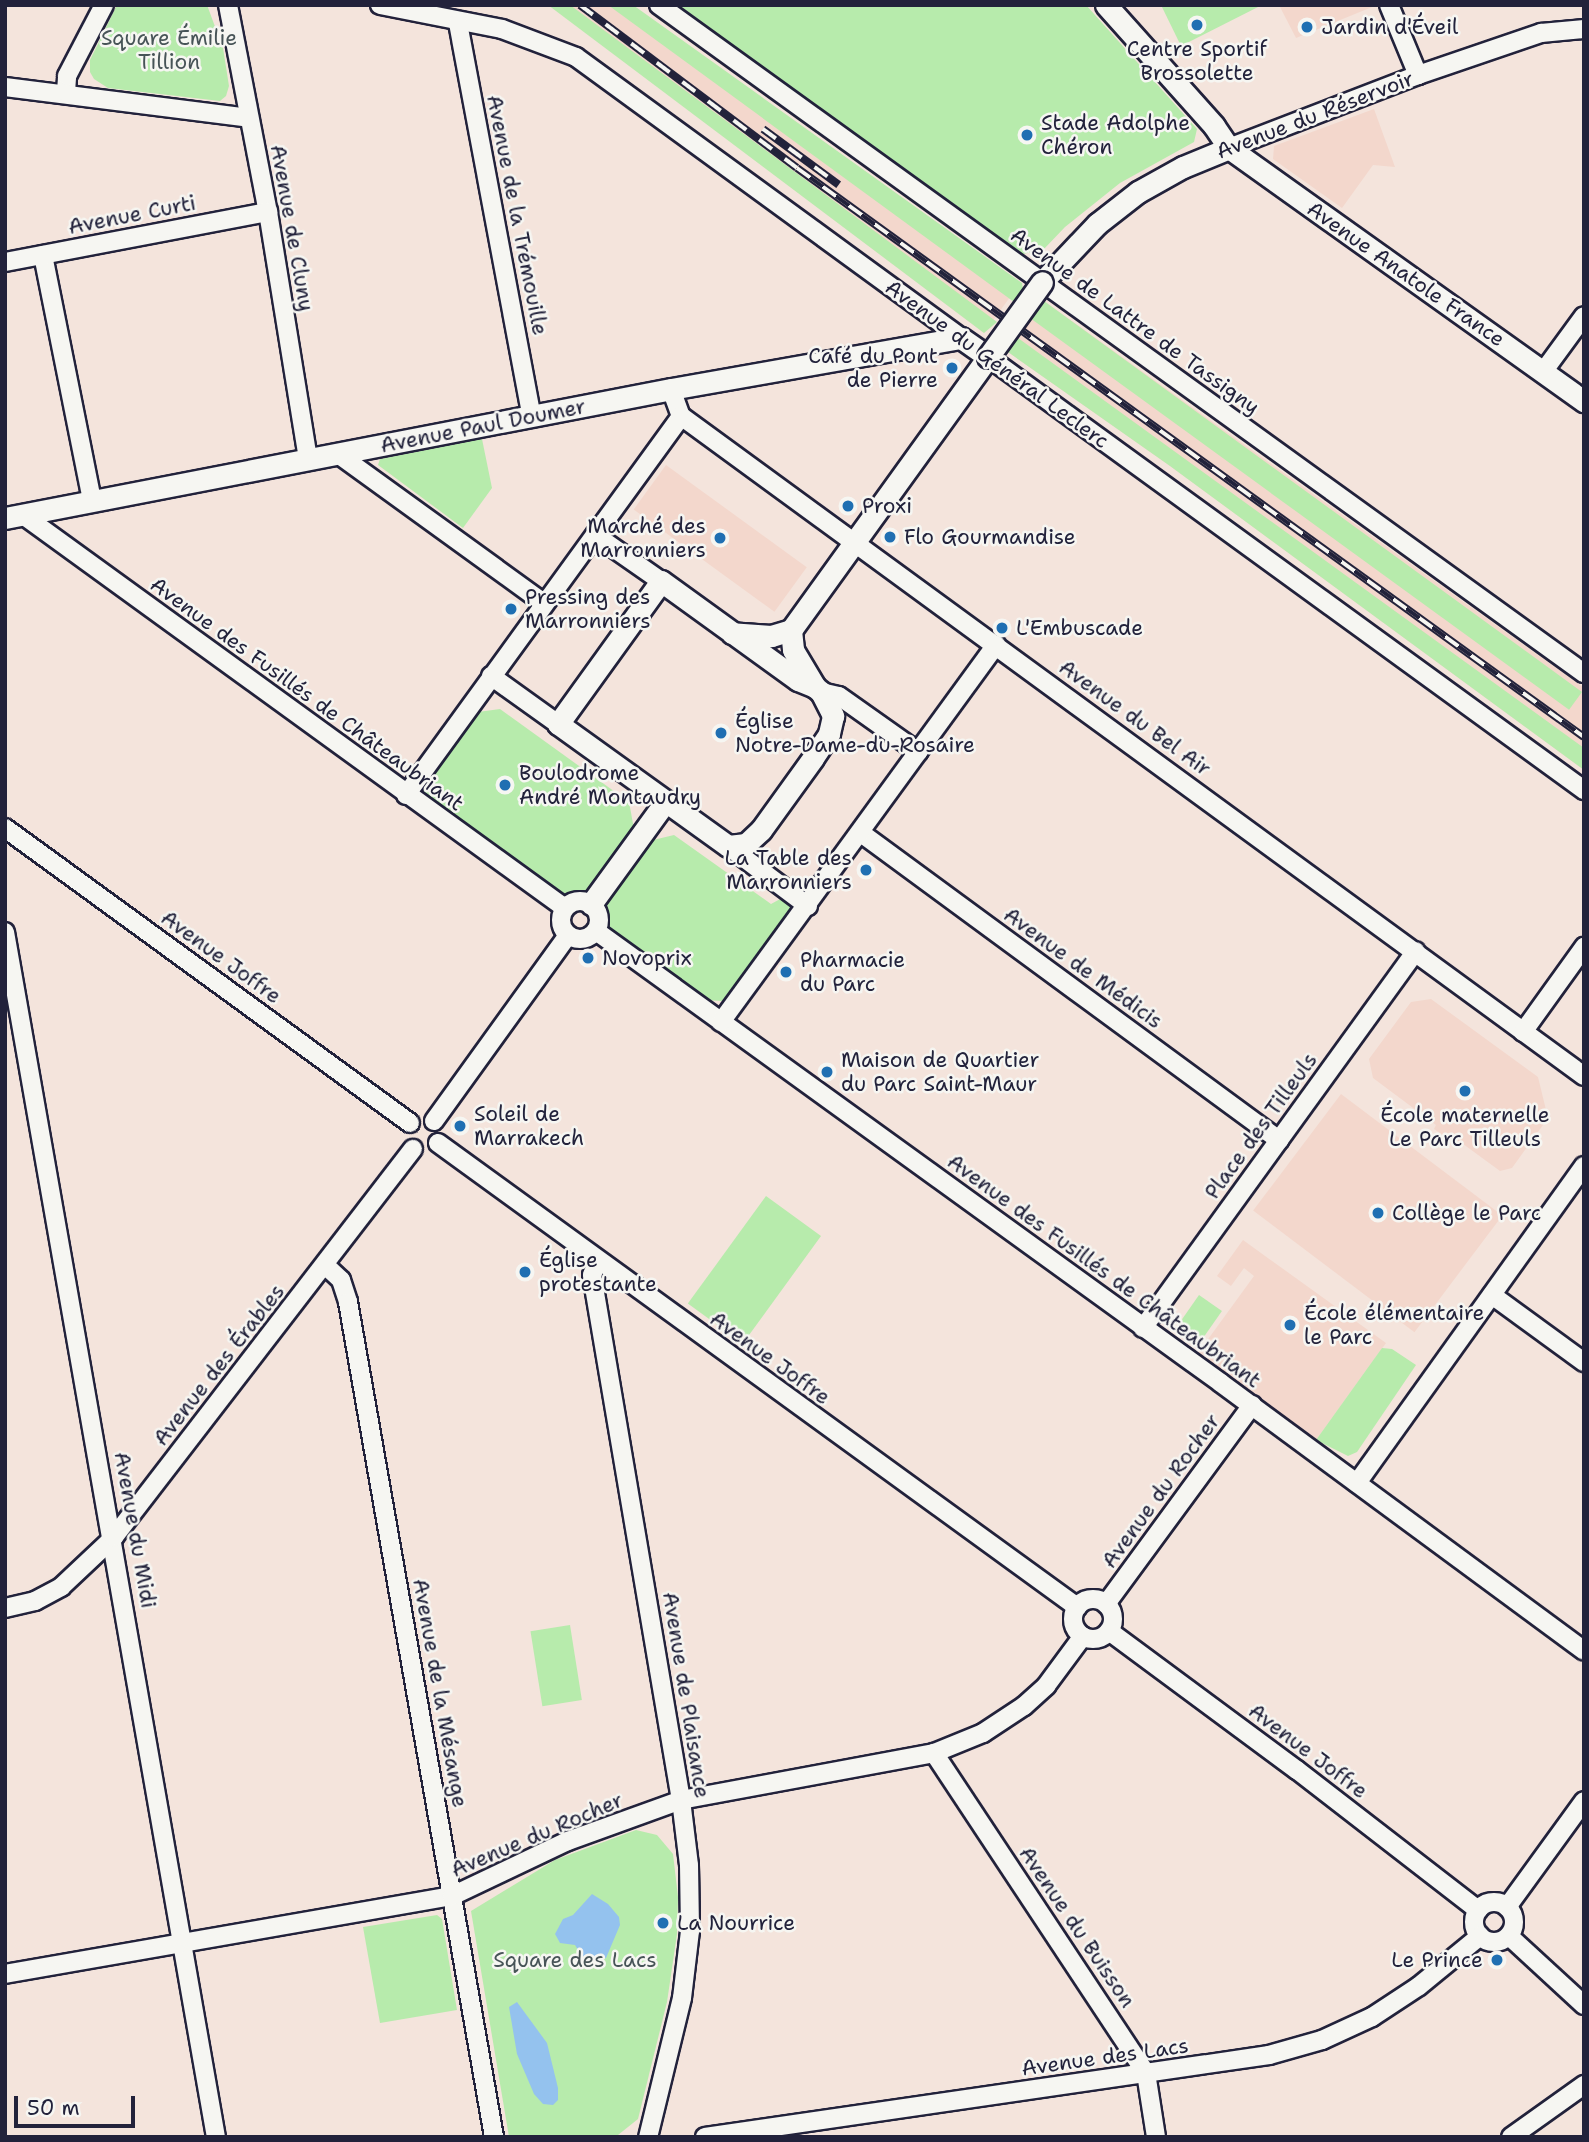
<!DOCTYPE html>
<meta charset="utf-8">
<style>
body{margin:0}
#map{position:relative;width:1589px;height:2142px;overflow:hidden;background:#f4e4dc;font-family:"Shantell Sans",sans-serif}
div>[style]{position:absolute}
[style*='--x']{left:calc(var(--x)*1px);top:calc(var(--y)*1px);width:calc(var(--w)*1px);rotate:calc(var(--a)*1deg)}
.built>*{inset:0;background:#f3d7cc;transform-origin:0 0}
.green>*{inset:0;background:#b7ebac;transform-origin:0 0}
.water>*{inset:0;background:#94c2ee}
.roads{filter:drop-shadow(2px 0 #22223b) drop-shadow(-2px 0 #22223b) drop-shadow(0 2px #22223b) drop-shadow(0 -2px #22223b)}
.minor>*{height:18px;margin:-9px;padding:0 9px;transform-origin:9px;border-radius:9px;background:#f6f6f2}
.minor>.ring{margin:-9px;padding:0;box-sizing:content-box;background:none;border:18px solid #f6f6f2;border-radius:50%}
.tertiary>*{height:21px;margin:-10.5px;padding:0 10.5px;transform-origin:10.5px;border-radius:10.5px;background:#f6f6f2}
.rail>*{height:8px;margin-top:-4px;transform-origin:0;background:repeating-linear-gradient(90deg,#f6f6f2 0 16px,#22223b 0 32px);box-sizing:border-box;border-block:2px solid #22223b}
.bridges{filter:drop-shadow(2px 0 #22223b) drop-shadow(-2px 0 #22223b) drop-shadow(0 2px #22223b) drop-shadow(0 -2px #22223b)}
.tertiary-bridge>*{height:21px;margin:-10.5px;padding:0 10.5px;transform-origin:10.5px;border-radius:10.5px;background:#f6f6f2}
.dots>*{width:19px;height:19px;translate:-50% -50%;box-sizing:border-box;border:4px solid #f6f6f2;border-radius:50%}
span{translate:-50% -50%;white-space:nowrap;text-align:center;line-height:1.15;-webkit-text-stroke:5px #f6f6f2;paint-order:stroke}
.poi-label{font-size:21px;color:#22223b}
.left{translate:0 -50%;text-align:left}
.right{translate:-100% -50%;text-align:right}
.park-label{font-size:21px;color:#475457}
.street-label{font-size:21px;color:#22223b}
.frame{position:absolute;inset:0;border:7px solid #22223b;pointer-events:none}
.scale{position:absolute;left:14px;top:2096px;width:121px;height:32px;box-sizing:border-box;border:4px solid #22223b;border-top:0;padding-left:9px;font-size:21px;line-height:24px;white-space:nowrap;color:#22223b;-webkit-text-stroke:5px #f6f6f2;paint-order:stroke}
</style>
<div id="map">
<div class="built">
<i style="clip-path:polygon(549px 5px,630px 5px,1018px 286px,984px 333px)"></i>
<i style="clip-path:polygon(1279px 5px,1377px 5px,1296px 38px)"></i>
<i style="clip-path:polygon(1374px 109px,1395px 167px,1373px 165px,1342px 208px,1273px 159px,1274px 146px)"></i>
<i style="clip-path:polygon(1044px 301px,1584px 688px,1584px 770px,1170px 466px,1008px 352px)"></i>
<i style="left:666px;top:465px;width:174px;height:55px;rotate:36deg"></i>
<i style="clip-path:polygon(1431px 999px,1538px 1077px,1548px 1118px,1512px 1168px,1500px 1171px,1459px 1141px,1456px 1144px,1434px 1129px,1436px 1125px,1373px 1078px,1369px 1059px,1411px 1002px)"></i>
<i style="left:1341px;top:1094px;width:202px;height:146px;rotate:37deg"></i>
<i style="clip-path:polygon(1243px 1240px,1386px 1343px,1316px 1440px,1198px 1353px,1254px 1276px,1244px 1268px,1231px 1286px,1217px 1276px)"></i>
</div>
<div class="green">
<i style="clip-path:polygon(117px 5px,207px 5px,223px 48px,229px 86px,226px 96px,220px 101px,108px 88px,94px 79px,90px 72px,90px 60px)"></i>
<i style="clip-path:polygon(548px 5px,570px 5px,997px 322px,984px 333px)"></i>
<i style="clip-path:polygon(608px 5px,633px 5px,1022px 283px,1023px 289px,1014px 302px)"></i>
<i style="clip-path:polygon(678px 5px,1086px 5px,1197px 129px,1194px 142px,1120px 183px,1065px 227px,1044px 249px,1023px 254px)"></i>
<i style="clip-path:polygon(1161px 5px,1262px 5px,1181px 46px)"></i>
<i style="left:1044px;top:301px;width:665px;height:22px;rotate:36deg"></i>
<i style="clip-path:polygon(1018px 338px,1584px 748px,1584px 770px,1170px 466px,1008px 352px)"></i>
<i style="clip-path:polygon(482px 439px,492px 488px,463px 528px,378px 465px,380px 459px)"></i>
<i style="clip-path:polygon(500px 709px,629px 802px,634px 829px,589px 892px,569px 896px,558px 894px,423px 794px,426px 782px,478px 712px)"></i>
<i style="clip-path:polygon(674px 835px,771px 904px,782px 898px,792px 906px,793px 911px,730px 998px,722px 1001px,704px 1000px,607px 927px,605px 900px,649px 841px)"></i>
<i style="left:766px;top:1196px;width:68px;height:133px;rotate:36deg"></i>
<i style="left:1199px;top:1295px;width:28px;height:42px;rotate:35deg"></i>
<i style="clip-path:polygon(1382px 1348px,1392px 1349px,1416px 1365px,1357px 1452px,1348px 1456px,1316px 1440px)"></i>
<i style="left:570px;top:1625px;width:76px;height:40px;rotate:81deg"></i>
<i style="clip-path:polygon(636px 1830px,657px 1835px,673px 1854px,678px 1897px,677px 1934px,667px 2002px,638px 2119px,618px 2135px,604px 2137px,509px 2137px,471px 1911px,555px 1860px)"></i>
<i style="clip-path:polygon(437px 1915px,442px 1919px,457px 2010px,380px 2023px,363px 1927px)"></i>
</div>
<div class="water">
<i style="clip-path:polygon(592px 1894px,608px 1904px,619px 1917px,620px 1925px,606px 1958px,592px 1962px,581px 1955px,575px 1945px,560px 1943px,555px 1934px,563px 1919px,573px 1915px)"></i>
<i style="clip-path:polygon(517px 2002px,547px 2043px,558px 2088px,558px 2100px,553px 2105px,543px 2104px,534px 2094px,517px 2054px,509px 2007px)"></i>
</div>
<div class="roads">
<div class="minor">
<i style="--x:228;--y:5;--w:211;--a:79.1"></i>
<i style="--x:268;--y:212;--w:251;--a:80.8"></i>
<i style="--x:380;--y:5;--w:124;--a:11.1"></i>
<i style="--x:502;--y:29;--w:79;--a:20.7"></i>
<i style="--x:576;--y:57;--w:477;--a:36.1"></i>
<i style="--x:659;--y:5;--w:1141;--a:35.84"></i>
<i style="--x:1389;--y:5;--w:76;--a:67.5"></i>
<i style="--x:458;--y:23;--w:401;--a:79.4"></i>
<i style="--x:5;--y:87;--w:246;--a:7.2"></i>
<i style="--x:66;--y:92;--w:16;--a:-86"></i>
<i style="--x:67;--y:76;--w:80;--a:-62.5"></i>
<i style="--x:1229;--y:148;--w:203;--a:-21.1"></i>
<i style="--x:1418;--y:75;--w:130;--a:-18.9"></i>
<i style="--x:1541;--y:33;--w:43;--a:-5.3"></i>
<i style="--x:43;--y:255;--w:251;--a:78.7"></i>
<i style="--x:5;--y:262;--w:268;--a:-10.8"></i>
<i style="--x:988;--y:357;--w:737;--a:36"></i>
<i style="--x:1543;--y:372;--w:69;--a:-53.8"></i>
<i style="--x:671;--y:389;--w:29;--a:70"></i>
<i style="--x:681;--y:416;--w:1118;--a:36.16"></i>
<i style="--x:338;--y:454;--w:254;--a:35.9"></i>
<i style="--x:23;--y:515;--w:669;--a:35.95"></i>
<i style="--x:595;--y:535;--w:80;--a:34.9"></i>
<i style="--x:491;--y:676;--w:82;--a:35.6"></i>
<i style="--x:821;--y:692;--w:18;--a:13"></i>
<i style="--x:839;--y:696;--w:97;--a:35.3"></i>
<i style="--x:406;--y:795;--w:468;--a:-54"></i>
<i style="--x:5;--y:828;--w:501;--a:36.07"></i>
<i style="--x:861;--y:833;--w:519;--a:36.3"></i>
<i style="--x:728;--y:846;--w:100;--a:36.9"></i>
<i class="ring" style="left:561px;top:901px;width:20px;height:20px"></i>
<i style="--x:596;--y:931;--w:771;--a:35.87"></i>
<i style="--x:1221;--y:1383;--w:451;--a:36.4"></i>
<i style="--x:5;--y:932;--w:1223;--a:80.07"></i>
<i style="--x:721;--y:1022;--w:467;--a:-53.9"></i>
<i style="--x:1523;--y:1032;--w:105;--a:-54.3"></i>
<i style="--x:434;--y:1121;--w:229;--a:-54.2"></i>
<i style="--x:438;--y:1143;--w:790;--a:35.98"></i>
<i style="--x:598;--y:1261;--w:15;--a:113"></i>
<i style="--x:592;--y:1275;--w:532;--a:80.38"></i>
<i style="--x:681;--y:1800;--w:65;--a:83"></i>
<i style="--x:689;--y:1865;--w:66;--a:89.1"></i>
<i style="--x:690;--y:1931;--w:67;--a:96.8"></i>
<i style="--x:682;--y:1998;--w:143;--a:103.7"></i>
<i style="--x:325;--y:1265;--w:22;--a:43"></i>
<i style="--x:341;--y:1280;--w:23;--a:72"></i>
<i style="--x:348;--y:1302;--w:848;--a:80.08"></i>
<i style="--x:1492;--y:1295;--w:114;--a:36.1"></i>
<i style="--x:1143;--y:1328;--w:465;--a:-54.1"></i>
<i style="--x:1357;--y:1483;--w:390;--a:-54.4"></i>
<i class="ring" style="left:1073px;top:1599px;width:22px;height:22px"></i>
<i style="--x:1106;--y:1604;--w:247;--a:-53.7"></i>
<i style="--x:5;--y:1608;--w:31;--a:-13"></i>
<i style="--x:35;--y:1601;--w:30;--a:-28"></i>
<i style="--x:61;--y:1587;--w:73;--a:-43.3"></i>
<i style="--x:114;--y:1537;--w:490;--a:-52.4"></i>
<i style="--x:1109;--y:1631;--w:234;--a:36.5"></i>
<i style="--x:1297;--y:1770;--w:229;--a:37.7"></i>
<i style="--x:934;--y:1753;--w:384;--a:56.5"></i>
<i style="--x:1146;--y:2073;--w:65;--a:81.1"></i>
<i class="ring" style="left:1474px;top:1902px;width:22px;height:22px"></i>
<i style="--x:1507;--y:1907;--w:131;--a:-54"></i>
<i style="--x:1509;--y:1936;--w:102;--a:42.6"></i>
<i style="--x:5;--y:1974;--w:454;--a:-9.9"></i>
<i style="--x:452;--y:1896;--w:128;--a:-25.4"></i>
<i style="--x:568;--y:1841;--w:120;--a:-19.9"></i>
<i style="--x:681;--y:1800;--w:257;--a:-10.5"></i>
<i style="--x:934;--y:1753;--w:53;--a:-22.2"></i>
<i style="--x:983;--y:1733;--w:49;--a:-33.4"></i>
<i style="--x:1024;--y:1706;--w:30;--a:-42"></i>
<i style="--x:1046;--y:1686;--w:62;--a:-53.5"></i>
<i style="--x:705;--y:2137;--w:570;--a:-8.27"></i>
<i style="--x:1269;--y:2055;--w:55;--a:-15.8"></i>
<i style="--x:1322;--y:2040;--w:55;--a:-24.7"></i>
<i style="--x:1372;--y:2017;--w:56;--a:-33.4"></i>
<i style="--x:1419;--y:1986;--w:79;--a:-39.3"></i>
<i style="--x:1511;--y:2137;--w:90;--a:-35.5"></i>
</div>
<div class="tertiary">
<i style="--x:1106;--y:5;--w:162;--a:48.2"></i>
<i style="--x:1214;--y:126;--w:27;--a:56"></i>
<i style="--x:1229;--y:148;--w:436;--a:35.5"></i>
<i style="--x:1042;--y:282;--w:80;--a:-46.5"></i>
<i style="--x:1097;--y:224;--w:52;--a:-38"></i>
<i style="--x:1138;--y:192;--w:51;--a:-29.1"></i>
<i style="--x:1183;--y:167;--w:50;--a:-22.4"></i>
<i style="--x:5;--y:518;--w:678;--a:-10.96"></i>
<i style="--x:671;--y:389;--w:294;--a:-10"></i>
<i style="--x:961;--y:338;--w:33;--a:35"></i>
<i style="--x:988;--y:357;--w:337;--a:125.8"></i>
<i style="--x:791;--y:630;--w:21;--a:163"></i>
<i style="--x:771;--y:636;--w:39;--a:-176"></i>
<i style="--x:661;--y:581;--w:169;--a:35.9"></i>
<i style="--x:798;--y:680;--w:18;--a:22"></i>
<i style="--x:815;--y:687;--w:8;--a:40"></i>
<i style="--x:821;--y:692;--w:27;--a:63"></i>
<i style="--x:833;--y:716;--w:18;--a:103"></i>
<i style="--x:829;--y:734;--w:29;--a:124"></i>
<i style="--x:813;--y:758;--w:89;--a:125.8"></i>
<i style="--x:761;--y:830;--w:21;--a:137"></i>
<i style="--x:746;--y:844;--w:18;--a:174"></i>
<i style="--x:728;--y:846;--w:209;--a:-144.3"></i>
<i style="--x:558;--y:724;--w:176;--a:-54.2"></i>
<i style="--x:791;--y:630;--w:20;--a:84"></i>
<i style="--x:793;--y:650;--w:43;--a:59.3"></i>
<i style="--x:591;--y:904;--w:126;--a:-54"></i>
</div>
</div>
<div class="rail">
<i style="--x:580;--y:5;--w:271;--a:36.9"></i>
<i style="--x:797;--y:168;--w:971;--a:35.87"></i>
<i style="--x:763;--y:129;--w:94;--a:36.4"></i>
</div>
<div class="bridges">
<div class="tertiary-bridge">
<i style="--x:988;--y:357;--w:92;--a:-54.2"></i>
</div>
</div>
<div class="dots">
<i style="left:1197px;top:25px;background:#1f6fb2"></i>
<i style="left:1307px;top:27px;background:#1f6fb2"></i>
<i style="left:1027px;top:135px;background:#1f6fb2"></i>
<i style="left:952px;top:368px;background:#1f6fb2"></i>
<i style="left:848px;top:506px;background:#1f6fb2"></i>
<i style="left:890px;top:537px;background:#1f6fb2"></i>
<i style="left:720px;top:538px;background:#1f6fb2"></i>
<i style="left:511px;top:609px;background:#1f6fb2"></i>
<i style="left:1002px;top:628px;background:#1f6fb2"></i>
<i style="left:721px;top:733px;background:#1f6fb2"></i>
<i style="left:505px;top:785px;background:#1f6fb2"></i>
<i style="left:866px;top:870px;background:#1f6fb2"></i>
<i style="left:588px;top:958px;background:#1f6fb2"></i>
<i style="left:786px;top:972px;background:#1f6fb2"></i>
<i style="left:827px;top:1072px;background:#1f6fb2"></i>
<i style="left:1465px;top:1091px;background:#1f6fb2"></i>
<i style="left:460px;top:1126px;background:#1f6fb2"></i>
<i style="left:1378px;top:1213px;background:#1f6fb2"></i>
<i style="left:525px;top:1272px;background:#1f6fb2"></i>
<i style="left:1290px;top:1325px;background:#1f6fb2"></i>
<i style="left:663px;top:1923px;background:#1f6fb2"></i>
<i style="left:1497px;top:1960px;background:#1f6fb2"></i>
</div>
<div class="poi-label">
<span class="left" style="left:1321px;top:27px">Jardin d'Éveil</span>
<span style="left:1197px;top:61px">Centre Sportif<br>Brossolette</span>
<span class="left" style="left:1041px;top:135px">Stade Adolphe<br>Chéron</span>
<span class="right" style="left:938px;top:368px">Café du Pont<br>de Pierre</span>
<span class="left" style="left:862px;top:506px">Proxi</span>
<span class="right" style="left:706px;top:538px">Marché des<br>Marronniers</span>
<span class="left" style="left:904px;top:537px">Flo Gourmandise</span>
<span class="left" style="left:525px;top:609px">Pressing des<br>Marronniers</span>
<span class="left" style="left:1016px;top:628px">L'Embuscade</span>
<span class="left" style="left:735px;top:733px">Église<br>Notre-Dame-du-Rosaire</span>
<span class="left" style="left:519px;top:785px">Boulodrome<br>André Montaudry</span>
<span class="right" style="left:852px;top:870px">La Table des<br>Marronniers</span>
<span class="left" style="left:602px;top:958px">Novoprix</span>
<span class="left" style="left:800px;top:972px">Pharmacie<br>du Parc</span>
<span class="left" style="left:841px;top:1072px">Maison de Quartier<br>du Parc Saint-Maur</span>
<span class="left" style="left:474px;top:1126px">Soleil de<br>Marrakech</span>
<span style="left:1465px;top:1127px">École maternelle<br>Le Parc Tilleuls</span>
<span class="left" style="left:1392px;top:1213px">Collège le Parc</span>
<span class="left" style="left:539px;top:1272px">Église<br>protestante</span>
<span class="left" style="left:1304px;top:1325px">École élémentaire<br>le Parc</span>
<span class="left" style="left:677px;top:1923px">La Nourrice</span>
<span class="right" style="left:1483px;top:1960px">Le Prince</span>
</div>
<div class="park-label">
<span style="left:169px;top:50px">Square Émilie<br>Tillion</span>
<span style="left:575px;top:1960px">Square des Lacs</span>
</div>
<div class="street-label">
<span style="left:1315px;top:115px;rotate:-21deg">Avenue du Réservoir</span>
<span style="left:132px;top:215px;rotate:-11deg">Avenue Curti</span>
<span style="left:517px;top:215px;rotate:79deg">Avenue de la Trémouille</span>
<span style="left:292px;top:228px;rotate:80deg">Avenue de Cluny</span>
<span style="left:1406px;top:274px;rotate:35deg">Avenue Anatole France</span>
<span style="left:1135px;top:321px;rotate:36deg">Avenue de Lattre de Tassigny</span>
<span style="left:997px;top:364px;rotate:36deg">Avenue du Général Leclerc</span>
<span style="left:483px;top:426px;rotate:-11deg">Avenue Paul Doumer</span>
<span style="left:307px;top:694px;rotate:36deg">Avenue des Fusillés de Châteaubriant</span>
<span style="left:1135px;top:718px;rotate:36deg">Avenue du Bel Air</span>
<span style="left:221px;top:957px;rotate:36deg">Avenue Joffre</span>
<span style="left:1083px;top:968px;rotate:36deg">Avenue de Médicis</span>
<span style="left:1261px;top:1126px;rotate:-54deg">Place des Tilleuls</span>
<span style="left:1104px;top:1271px;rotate:36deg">Avenue des Fusillés de Châteaubriant</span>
<span style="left:770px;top:1358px;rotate:36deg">Avenue Joffre</span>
<span style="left:219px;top:1365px;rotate:-52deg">Avenue des Érables</span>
<span style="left:1161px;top:1491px;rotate:-54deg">Avenue du Rocher</span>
<span style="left:135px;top:1530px;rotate:80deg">Avenue du Midi</span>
<span style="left:440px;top:1693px;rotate:80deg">Avenue de la Mésange</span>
<span style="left:686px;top:1695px;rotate:81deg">Avenue de Plaisance</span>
<span style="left:1308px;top:1751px;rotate:37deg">Avenue Joffre</span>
<span style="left:537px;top:1835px;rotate:-23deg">Avenue du Rocher</span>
<span style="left:1077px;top:1927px;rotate:56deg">Avenue du Buisson</span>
<span style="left:1105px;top:2057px;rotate:-8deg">Avenue des Lacs</span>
</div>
<div class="frame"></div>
<div class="scale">50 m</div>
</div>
